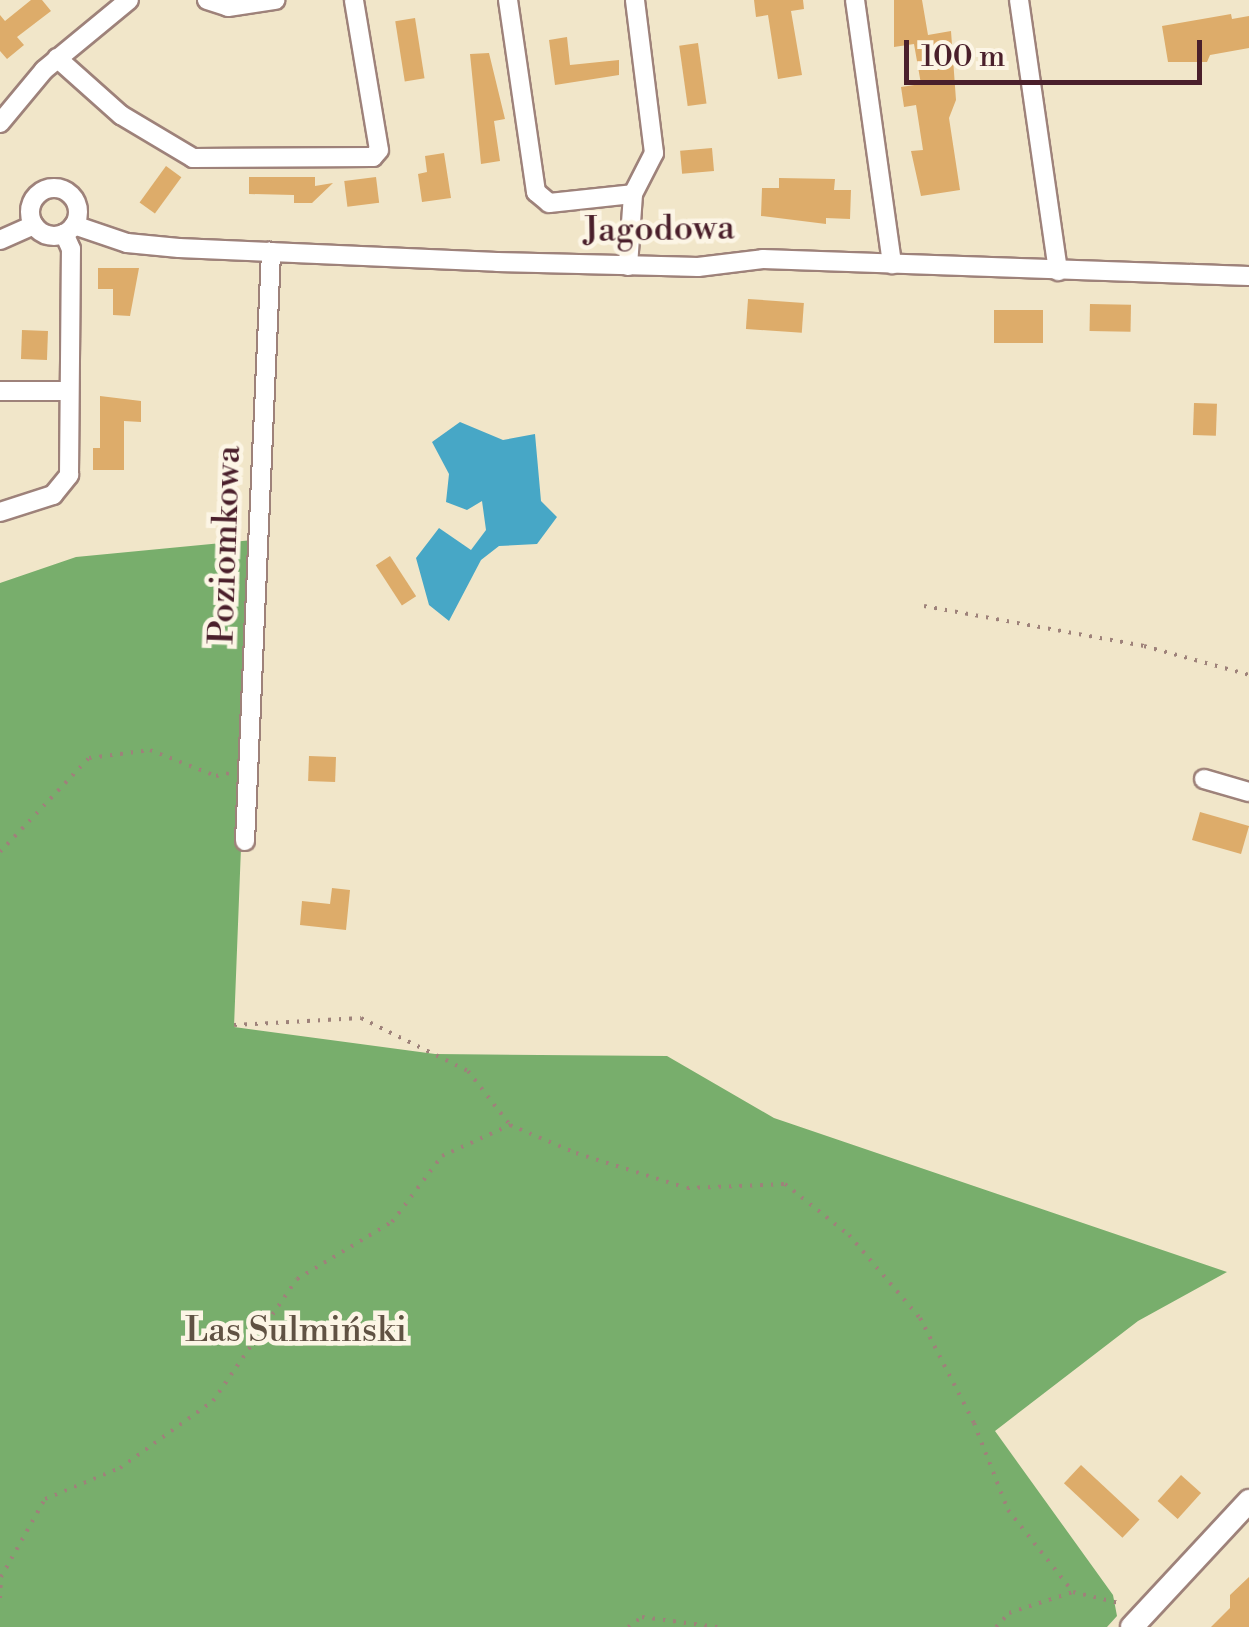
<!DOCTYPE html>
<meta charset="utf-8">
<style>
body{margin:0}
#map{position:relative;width:1249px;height:1627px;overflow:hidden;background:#f1e6c9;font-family:"Libre Bodoni",serif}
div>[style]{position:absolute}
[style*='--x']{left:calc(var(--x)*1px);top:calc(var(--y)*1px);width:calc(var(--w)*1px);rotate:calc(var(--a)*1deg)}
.forest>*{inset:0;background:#78ae6c}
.water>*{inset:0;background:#47a7c6}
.building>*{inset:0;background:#ddac6a;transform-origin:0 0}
.path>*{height:4px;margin-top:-2px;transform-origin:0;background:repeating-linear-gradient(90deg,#9e827a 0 2.5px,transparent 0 10.5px)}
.roads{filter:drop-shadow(2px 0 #9e827a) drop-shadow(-2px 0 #9e827a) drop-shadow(0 2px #9e827a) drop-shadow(0 -2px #9e827a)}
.minor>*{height:18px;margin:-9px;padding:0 9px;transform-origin:9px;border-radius:9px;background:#fff}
.minor>.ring{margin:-9px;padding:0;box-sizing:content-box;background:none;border:18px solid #fff;border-radius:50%}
.tertiary>*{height:22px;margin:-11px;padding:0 11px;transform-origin:11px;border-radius:11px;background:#fff}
span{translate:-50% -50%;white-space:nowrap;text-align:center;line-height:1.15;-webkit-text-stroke:9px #fcf5e5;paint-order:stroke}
.street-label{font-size:35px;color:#4a1f2b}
.park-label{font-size:35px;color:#605243}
.scale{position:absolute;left:904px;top:40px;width:298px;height:45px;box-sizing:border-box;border:5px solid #4a1f2b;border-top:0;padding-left:12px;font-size:30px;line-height:35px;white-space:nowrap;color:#4a1f2b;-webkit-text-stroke:8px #fcf5e5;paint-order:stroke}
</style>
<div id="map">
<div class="forest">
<i style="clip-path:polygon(253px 540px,234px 1027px,435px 1054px,667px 1056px,774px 1118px,1227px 1272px,1138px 1321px,995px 1431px,1113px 1595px,1117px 1616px,1107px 1627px,0 1627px,0 583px,76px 557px)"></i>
</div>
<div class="water">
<i style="clip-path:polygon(460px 422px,503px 440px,535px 434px,541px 501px,557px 517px,537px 544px,499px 546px,481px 560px,449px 621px,429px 605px,416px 558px,439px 528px,471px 550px,486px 530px,482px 501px,467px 510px,446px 502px,449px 474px,432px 442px)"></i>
</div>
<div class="building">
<i style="clip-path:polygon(31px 0,42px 0,51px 11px,17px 37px,24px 45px,7px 59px,0 51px,0 15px,5px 21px)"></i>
<i style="clip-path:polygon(754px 0,803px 0,804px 9px,791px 11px,802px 75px,778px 79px,768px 15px,756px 17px)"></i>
<i style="clip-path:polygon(894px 0,922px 0,928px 35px,951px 31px,956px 100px,949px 118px,960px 190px,921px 196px,911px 151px,923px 150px,916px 105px,904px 107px,901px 87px,921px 84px,914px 44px,894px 47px)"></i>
<i style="clip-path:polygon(1231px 14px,1232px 19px,1249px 16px,1249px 48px,1210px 55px,1207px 62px,1168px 62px,1162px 26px)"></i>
<i style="left:415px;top:18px;width:61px;height:20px;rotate:81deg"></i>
<i style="clip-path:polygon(567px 37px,570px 65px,619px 60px,619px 75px,555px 85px,549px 40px)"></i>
<i style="left:698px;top:43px;width:61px;height:19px;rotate:82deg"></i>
<i style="clip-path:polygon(489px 53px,505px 119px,494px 121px,500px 161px,481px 164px,470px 54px)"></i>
<i style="left:712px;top:148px;width:23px;height:32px;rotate:85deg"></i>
<i style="clip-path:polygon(444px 153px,451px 198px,422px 202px,418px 174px,427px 172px,425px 156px)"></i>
<i style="left:166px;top:166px;width:19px;height:45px;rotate:36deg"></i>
<i style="clip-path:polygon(249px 177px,315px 177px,315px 186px,333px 183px,312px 203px,294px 203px,294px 195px,249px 194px)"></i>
<i style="left:376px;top:177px;width:26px;height:32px;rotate:83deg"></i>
<i style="clip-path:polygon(779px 178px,835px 179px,834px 190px,851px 190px,850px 219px,826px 218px,826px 224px,761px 216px,762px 188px,779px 188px)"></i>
<i style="clip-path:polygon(98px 268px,139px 268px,130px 316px,113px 315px,113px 289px,98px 289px)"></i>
<i style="left:748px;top:299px;width:56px;height:30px;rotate:4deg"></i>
<i style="left:1090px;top:304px;width:41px;height:27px;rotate:1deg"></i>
<i style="left:994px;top:310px;width:49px;height:33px"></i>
<i style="left:22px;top:330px;width:26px;height:29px;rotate:2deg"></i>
<i style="clip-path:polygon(100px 396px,141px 401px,141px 422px,124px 421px,124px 470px,93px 470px,93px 448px,100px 448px)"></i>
<i style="left:1194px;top:403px;width:23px;height:32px;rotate:2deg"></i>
<i style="left:390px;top:556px;width:48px;height:17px;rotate:57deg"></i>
<i style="left:309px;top:756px;width:27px;height:25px;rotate:2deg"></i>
<i style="left:1200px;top:812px;width:51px;height:29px;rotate:16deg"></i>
<i style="clip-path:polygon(332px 888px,350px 890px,346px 930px,300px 925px,302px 901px,330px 904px)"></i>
<i style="left:1081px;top:1465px;width:80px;height:25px;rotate:43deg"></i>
<i style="left:1181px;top:1475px;width:27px;height:35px;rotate:42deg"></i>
<i style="clip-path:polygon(1249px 1577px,1249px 1627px,1211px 1627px,1230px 1608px,1230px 1595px)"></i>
</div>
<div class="path">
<i style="--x:924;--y:606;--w:224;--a:10.3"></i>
<i style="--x:1144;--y:646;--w:109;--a:15.4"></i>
<i style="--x:0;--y:852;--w:129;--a:-46.6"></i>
<i style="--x:89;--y:758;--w:62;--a:-7.5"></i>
<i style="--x:150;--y:750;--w:71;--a:21.5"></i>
<i style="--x:216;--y:776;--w:14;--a:-12"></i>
<i style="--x:234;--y:1025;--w:127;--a:-3.2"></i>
<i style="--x:361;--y:1018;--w:119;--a:26.4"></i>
<i style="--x:468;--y:1071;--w:68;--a:52.1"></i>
<i style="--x:510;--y:1125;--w:72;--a:23"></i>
<i style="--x:576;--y:1153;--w:116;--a:17.5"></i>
<i style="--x:687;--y:1188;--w:98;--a:-2.3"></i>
<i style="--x:785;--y:1184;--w:82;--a:38.6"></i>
<i style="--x:849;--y:1235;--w:109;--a:49.5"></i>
<i style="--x:920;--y:1318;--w:118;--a:62.8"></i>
<i style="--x:974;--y:1423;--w:93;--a:68.7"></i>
<i style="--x:1008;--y:1510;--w:105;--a:51.6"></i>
<i style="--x:0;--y:1598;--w:21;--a:-87"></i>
<i style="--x:1;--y:1577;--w:90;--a:-60.6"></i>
<i style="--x:45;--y:1499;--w:81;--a:-22.5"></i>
<i style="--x:120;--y:1468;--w:115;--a:-35.8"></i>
<i style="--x:213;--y:1401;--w:148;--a:-55.5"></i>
<i style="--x:297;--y:1279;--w:111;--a:-31"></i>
<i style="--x:392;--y:1222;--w:83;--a:-52.9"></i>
<i style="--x:442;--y:1156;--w:75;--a:-24.5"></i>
<i style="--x:628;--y:1627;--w:17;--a:-36"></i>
<i style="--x:642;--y:1617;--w:76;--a:7.6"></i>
<i style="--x:996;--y:1627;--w:19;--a:-47"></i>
<i style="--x:1009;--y:1613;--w:67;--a:-18.2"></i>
<i style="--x:1073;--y:1592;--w:51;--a:13.5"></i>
</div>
<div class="roads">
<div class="minor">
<i style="--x:207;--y:0;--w:22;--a:18"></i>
<i style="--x:228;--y:7;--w:48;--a:-8.5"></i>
<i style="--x:508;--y:0;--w:194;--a:81.7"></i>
<i style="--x:536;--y:192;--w:17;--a:40"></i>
<i style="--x:549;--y:203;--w:84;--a:-6.1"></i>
<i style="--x:855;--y:0;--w:267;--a:82"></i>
<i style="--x:1019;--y:0;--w:274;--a:81.8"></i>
<i style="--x:57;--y:58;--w:86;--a:41.7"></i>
<i style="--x:121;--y:115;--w:84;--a:30.8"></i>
<i style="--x:193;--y:158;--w:180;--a:-0.3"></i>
<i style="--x:373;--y:157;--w:9;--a:-49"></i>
<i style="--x:379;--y:150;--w:152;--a:-99.5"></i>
<i style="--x:0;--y:123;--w:69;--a:-50.3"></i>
<i style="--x:44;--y:70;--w:110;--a:-39.5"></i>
<i class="ring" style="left:30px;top:188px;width:30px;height:30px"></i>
<i style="--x:74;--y:225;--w:56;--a:18.8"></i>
<i style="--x:127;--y:243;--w:52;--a:5.5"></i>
<i style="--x:179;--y:248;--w:318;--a:2.5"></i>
<i style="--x:497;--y:262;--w:201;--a:1.4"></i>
<i style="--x:698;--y:267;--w:65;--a:-7"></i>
<i style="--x:763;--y:259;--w:486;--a:2"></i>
<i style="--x:0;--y:240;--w:37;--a:-24"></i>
<i style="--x:628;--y:266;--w:72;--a:-86"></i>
<i style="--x:633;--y:194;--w:46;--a:-62.9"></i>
<i style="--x:654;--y:153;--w:154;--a:-97.1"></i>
<i style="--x:0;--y:391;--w:69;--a:0"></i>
<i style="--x:0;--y:512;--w:56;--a:-17.8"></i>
<i style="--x:53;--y:495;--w:26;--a:-51"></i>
<i style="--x:69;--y:475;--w:226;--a:-89.5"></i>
<i style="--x:71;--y:249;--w:17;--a:-114"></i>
<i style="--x:1204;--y:779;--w:47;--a:16.1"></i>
<i style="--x:245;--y:841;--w:590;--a:-87.47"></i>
</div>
<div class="tertiary">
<i style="--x:1132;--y:1627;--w:172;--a:-47.1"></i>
</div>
</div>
<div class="street-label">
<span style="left:659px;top:230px;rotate:-1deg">Jagodowa</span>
<span style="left:226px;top:545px;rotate:-88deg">Poziomkowa</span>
</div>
<div class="park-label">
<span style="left:296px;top:1331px">Las Sulmiński</span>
</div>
<div class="scale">100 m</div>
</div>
